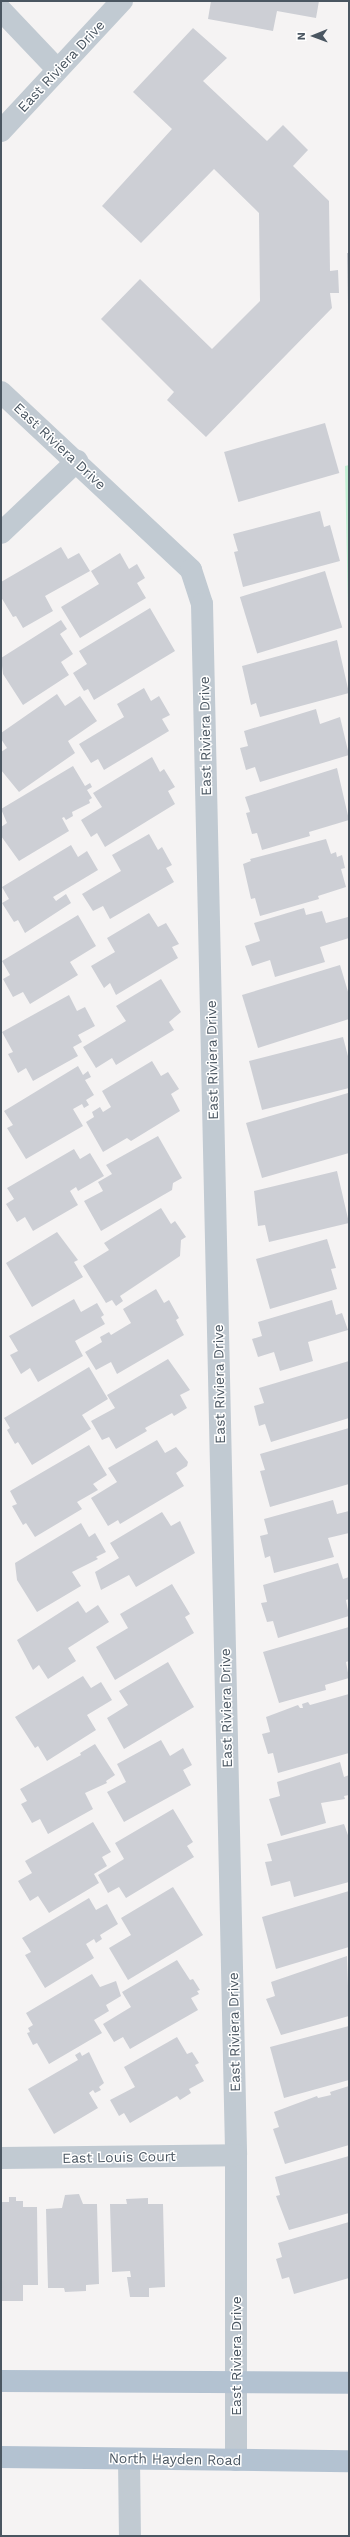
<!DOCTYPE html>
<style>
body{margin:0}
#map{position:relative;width:350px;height:2537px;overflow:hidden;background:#f5f3f3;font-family:"Work Sans",sans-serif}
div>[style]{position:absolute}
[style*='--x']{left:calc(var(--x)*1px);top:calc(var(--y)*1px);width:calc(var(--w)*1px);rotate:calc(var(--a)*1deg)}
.green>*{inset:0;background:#c3f1d5}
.building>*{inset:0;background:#cdcfd5;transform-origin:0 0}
.minor>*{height:22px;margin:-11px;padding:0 11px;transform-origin:11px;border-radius:11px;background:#c1cad2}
.major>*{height:22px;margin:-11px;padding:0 11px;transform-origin:11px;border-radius:11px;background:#b3c2d1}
span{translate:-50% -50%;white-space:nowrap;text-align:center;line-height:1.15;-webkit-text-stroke:3px #fff;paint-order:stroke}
.street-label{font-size:14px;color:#4a5661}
.frame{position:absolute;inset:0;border:2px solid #4a5661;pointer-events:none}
.north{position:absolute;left:294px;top:16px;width:40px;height:40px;-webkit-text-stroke:3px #fff;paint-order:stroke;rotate:269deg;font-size:11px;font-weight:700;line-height:16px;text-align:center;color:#4a5661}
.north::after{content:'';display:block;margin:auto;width:14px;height:18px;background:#4a5661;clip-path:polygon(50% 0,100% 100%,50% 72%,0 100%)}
</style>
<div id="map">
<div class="green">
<i style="clip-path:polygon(349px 465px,349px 657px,345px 466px)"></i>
</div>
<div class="building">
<i style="clip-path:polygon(211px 1px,319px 1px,316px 18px,277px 11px,273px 31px,208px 19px)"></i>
<i style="clip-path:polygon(193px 28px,227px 58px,203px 81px,267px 141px,283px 125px,308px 150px,293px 166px,329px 201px,330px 271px,338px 270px,339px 293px,330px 293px,332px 308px,206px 437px,167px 400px,174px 392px,101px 319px,140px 279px,212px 349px,260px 301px,259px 213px,214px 169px,141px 243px,102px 206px,172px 129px,133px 92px)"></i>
<i style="clip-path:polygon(347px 253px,349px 253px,349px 304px,348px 304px)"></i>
<i style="left:325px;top:423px;width:52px;height:105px;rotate:74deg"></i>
<i style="clip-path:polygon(320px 511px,324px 527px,330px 525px,340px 561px,243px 587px,234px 552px,238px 551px,233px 534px)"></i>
<i style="clip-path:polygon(61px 547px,68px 559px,79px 553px,90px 571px,45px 596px,53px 611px,23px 628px,16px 616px,13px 617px,1px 597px,1px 582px)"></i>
<i style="clip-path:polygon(120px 553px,129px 569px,137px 564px,145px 578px,137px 583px,146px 598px,80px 638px,61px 607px,99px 584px,91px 571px)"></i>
<i style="left:325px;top:571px;width:59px;height:89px;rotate:73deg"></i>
<i style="clip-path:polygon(150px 608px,175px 651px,94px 700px,88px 689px,84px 691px,73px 673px,87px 664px,79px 651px)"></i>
<i style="clip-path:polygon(61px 620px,67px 629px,60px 634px,73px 654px,61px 662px,69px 675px,23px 705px,3px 674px,1px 658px)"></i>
<i style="clip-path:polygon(337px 640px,349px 693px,260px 717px,256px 703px,251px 705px,242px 666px)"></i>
<i style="clip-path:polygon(144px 688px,151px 701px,159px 696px,170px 715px,162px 719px,169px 731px,104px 770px,98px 759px,91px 763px,79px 744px,124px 717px,117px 704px)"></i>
<i style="clip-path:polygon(57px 694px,65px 706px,80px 696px,97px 721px,68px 741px,75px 753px,19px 792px,1px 770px,1px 752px,7px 748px,1px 739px,1px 733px)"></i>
<i style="clip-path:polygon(316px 709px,320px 724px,340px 717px,349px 755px,260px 782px,255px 767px,246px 770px,240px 748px,248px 746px,244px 731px)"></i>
<i style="clip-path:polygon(152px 757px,160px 772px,164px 769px,175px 787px,168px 791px,175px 804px,105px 847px,97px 833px,91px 837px,81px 820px,102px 807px,93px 793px)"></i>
<i style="clip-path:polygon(73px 766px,85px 786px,90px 783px,92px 787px,87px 790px,92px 798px,89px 800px,90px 803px,72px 812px,73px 816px,66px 820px,64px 817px,62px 818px,69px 831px,19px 861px,1px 836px,1px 827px,7px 823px,1px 809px)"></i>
<i style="clip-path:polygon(337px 768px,349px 820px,309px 832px,310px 836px,262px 850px,257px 833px,252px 834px,246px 813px,250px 812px,245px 797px)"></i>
<i style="clip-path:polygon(149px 834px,158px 850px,162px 847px,172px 865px,166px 868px,174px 882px,110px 919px,103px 906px,93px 911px,82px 894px,121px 871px,112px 855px)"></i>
<i style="clip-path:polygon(326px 839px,331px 854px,336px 852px,337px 857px,342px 855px,345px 868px,341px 869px,346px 887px,318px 896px,319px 899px,260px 916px,255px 898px,251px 899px,243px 864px,251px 861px,250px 859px)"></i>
<i style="clip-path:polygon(71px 845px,78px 857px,87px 851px,98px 870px,53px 897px,56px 901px,66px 894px,71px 903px,25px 933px,18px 920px,14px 922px,2px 903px,9px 899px,2px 887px)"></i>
<i style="clip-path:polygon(304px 908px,306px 915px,322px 911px,326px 923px,348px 917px,349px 938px,320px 947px,325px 962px,275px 977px,270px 960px,252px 966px,245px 946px,260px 941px,254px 923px)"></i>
<i style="clip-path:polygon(149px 913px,158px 927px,166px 923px,179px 944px,172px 947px,178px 958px,116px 995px,110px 983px,104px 988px,91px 966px,115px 952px,107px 938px)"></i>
<i style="clip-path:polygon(78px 915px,96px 946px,70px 962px,78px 975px,30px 1004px,23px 992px,13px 997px,3px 979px,10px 975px,2px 961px)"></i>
<i style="clip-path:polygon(340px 965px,349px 995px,349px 1019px,258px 1048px,242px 995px)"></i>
<i style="clip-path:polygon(161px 979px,181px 1012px,169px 1022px,174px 1030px,116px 1065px,112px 1058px,96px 1068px,83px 1047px,126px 1021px,116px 1006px)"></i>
<i style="clip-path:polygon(69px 995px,77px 1011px,85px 1007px,95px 1026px,78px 1035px,82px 1042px,73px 1047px,78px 1056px,33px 1081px,26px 1068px,18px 1073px,8px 1054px,13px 1052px,2px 1032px)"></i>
<i style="clip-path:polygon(343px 1037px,349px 1060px,349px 1088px,262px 1110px,249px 1061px)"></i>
<i style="clip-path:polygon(152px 1061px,161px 1076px,168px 1072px,179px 1089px,171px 1094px,180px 1111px,131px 1141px,127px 1138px,103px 1152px,86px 1122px,94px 1117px,92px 1112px,100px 1107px,103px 1112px,111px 1107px,102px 1091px)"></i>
<i style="clip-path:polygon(78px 1066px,83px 1075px,88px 1071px,91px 1077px,85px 1080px,94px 1095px,86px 1100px,89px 1105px,84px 1108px,82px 1104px,73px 1109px,83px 1126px,26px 1159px,7px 1128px,13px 1125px,4px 1111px)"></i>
<i style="clip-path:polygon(348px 1093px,349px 1153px,262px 1178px,246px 1123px)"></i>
<i style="clip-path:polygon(158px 1136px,182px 1178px,173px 1183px,172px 1190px,101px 1231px,84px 1201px,103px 1191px,98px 1182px,112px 1174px,106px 1165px)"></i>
<i style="clip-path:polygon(74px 1149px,80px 1159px,90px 1153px,104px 1176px,78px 1191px,76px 1187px,70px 1191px,78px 1205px,33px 1231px,25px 1217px,17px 1222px,6px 1204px,14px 1199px,7px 1188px)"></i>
<i style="clip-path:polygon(337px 1171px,349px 1223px,269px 1242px,265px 1225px,258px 1226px,254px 1191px)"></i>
<i style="clip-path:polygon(161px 1208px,171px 1224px,175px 1221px,186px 1237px,181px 1240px,180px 1256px,120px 1296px,123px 1301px,116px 1306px,112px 1300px,106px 1303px,83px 1266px,109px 1250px,104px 1243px)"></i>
<i style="clip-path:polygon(57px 1232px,78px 1260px,74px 1262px,83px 1277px,32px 1307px,6px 1263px)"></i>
<i style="clip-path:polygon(327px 1239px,336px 1268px,331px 1269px,337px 1289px,270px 1309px,256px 1259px)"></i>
<i style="clip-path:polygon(156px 1289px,164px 1303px,169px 1300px,179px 1318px,176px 1320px,184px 1335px,117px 1374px,111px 1362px,96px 1370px,85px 1352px,102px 1342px,100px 1337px,109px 1332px,111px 1335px,131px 1323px,123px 1309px)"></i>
<i style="clip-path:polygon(74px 1299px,81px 1312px,97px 1303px,104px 1315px,101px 1317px,105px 1324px,75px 1341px,83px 1356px,38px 1382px,30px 1368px,21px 1374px,10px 1355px,18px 1351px,9px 1336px)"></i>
<i style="clip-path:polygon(332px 1300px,336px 1315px,342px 1313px,348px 1330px,308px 1342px,313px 1361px,280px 1371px,274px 1352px,258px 1357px,252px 1339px,262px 1336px,258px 1322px)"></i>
<i style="clip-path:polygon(168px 1359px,190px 1390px,180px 1395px,187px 1408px,174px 1416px,172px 1413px,145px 1428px,147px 1431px,116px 1449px,109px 1437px,102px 1440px,91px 1421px,115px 1408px,107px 1395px)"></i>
<i style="clip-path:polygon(349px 1361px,349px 1418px,271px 1442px,265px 1424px,259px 1426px,254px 1406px,264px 1403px,259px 1388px)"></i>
<i style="clip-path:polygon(89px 1367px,108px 1399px,82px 1415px,91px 1429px,32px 1465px,18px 1442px,15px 1444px,7px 1430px,10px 1428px,4px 1418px)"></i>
<i style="clip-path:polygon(349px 1428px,349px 1484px,270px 1507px,260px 1471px,265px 1470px,260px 1454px)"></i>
<i style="clip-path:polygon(157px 1440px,165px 1453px,176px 1447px,188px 1462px,187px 1466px,176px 1473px,184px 1486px,120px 1524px,118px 1520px,108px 1526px,91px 1498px,117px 1482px,108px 1468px)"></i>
<i style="clip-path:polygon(89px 1445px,107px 1475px,93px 1484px,98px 1490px,77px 1502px,82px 1509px,35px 1537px,26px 1523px,23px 1525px,12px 1506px,17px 1504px,10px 1491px)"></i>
<i style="clip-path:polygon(333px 1500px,337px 1514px,349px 1511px,349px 1533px,328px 1538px,334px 1557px,274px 1573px,270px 1556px,265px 1558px,260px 1536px,268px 1534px,264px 1519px)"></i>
<i style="clip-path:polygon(162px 1512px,171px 1526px,180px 1521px,195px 1553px,136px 1587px,129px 1575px,101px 1590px,95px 1572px,119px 1558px,110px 1543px)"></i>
<i style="clip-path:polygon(81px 1523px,89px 1537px,95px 1533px,106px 1552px,96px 1557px,98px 1559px,72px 1572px,81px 1586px,37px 1612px,17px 1580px,15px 1563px)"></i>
<i style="clip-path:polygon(338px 1563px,343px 1579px,349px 1577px,349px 1599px,346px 1600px,349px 1616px,278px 1638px,273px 1621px,267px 1622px,261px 1603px,267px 1602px,263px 1585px)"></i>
<i style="clip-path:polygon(172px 1584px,190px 1614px,185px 1617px,194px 1633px,115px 1680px,96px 1647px,128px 1628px,120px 1614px)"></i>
<i style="clip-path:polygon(78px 1601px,86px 1613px,98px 1605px,109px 1622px,68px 1648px,76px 1661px,48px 1679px,39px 1665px,33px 1670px,17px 1640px)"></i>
<i style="clip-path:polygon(349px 1627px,349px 1661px,346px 1662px,349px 1678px,325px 1685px,326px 1690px,279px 1703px,263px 1652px)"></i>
<i style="clip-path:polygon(168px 1662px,194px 1707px,124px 1749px,107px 1718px,128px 1705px,119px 1691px)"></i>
<i style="clip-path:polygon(83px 1676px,91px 1688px,101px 1682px,112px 1700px,87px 1715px,96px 1730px,47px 1761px,38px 1746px,35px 1748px,15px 1717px)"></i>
<i style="clip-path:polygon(349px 1694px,349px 1753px,278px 1773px,273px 1753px,268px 1754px,262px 1734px,270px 1732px,266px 1717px,298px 1705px,300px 1708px,303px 1708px,302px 1704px,308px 1702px,310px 1705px)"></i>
<i style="clip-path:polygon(161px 1740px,170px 1756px,183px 1748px,192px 1765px,183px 1770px,191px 1785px,124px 1822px,107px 1792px,126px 1782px,117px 1764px)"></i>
<i style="clip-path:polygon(95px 1744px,115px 1775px,106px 1781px,107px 1783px,85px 1793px,93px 1809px,48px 1834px,40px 1819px,32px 1823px,21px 1804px,27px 1801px,20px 1789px,81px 1755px,80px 1753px)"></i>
<i style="clip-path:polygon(340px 1762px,344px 1777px,349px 1775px,349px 1795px,344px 1796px,345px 1799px,321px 1803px,326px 1823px,281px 1836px,269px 1799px,280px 1796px,277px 1782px)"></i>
<i style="clip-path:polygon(173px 1809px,193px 1842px,187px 1846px,194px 1857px,126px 1898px,119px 1887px,108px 1893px,98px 1875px,124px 1859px,115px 1843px)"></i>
<i style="clip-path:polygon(93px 1822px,111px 1852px,102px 1857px,107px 1866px,94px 1874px,99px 1883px,49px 1913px,38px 1896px,30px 1901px,18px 1881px,32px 1873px,25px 1861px)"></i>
<i style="clip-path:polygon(344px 1824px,349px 1838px,349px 1882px,294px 1897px,290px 1881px,271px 1886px,265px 1862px,272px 1861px,267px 1844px)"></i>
<i style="clip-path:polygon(173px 1887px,203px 1935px,128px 1980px,109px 1948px,131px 1935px,121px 1918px)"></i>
<i style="clip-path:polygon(349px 1891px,349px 1947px,276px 1969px,262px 1917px)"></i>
<i style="clip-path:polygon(89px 1898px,96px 1910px,107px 1904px,118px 1924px,100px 1935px,102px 1939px,96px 1943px,94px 1939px,86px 1944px,94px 1958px,45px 1988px,25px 1955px,31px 1952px,22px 1938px)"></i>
<i style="clip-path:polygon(347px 1956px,349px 2016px,281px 2035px,266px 1999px,275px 1996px,271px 1982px)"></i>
<i style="clip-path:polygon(177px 1960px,190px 1980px,193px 1979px,200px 1990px,197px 1991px,199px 1994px,191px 1998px,198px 2010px,130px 2049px,123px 2037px,114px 2042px,103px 2024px,131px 2007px,122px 1992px)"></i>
<i style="clip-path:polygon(92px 1974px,100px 1987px,116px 1981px,121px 1996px,106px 2005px,109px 2011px,94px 2020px,102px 2033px,49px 2064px,37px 2043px,33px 2045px,27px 2033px,30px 2032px,28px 2028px,33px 2025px,26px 2013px)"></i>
<i style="clip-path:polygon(349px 2026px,349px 2080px,284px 2098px,270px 2047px)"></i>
<i style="clip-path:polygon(177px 2037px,187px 2054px,192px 2052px,199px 2063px,195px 2065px,204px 2081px,189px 2089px,191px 2093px,180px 2100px,177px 2096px,130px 2123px,124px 2113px,119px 2116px,110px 2100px,135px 2087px,124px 2067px)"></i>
<i style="clip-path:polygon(80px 2052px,82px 2056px,89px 2052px,104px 2083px,99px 2087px,101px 2090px,95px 2093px,93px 2090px,89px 2093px,98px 2108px,54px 2134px,28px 2089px,78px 2060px,75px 2055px)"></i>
<i style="clip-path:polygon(349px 2086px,349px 2145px,285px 2164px,273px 2129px,279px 2127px,274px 2112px,317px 2096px,318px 2098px,331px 2095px,330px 2092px)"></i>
<i style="clip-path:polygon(349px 2156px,349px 2213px,289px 2230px,276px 2196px,280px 2195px,275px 2177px)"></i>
<i style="clip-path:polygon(79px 2194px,83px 2204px,97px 2204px,99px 2284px,86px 2285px,86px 2291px,65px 2292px,64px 2288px,48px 2288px,46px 2209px,62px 2208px,65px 2195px)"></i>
<i style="clip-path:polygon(9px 2197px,16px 2197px,16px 2201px,23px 2201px,23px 2207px,37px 2207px,38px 2285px,23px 2285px,23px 2301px,2px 2301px,2px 2202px,9px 2202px)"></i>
<i style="clip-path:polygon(148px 2198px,148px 2204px,163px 2204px,165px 2287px,149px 2288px,149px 2297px,130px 2297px,127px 2277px,131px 2277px,130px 2271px,112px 2272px,110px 2204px,127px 2204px,126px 2199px)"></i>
<i style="clip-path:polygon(349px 2222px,349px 2278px,294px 2294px,289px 2277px,282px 2279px,276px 2259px,282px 2257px,278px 2243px)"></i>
</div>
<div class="minor">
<i style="--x:1;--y:10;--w:81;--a:46.5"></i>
<i style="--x:1;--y:131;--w:178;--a:-47.1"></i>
<i style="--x:1;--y:392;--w:260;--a:43.1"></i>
<i style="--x:191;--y:570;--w:36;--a:72"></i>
<i style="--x:202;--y:604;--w:1551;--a:88.74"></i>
<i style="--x:236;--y:2155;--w:305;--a:90"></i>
<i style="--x:1;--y:533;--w:105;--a:-43.5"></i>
<i style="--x:1;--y:2158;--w:235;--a:-0.7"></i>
<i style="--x:129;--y:2459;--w:77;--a:89.3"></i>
</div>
<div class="major">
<i style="--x:1;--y:2381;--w:348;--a:0.3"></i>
<i style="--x:1;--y:2457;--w:348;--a:0.7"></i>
</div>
<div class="street-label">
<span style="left:61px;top:66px;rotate:-47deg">East Riviera Drive</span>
<span style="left:60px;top:446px;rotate:43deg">East Riviera Drive</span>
<span style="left:205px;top:736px;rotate:-91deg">East Riviera Drive</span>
<span style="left:212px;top:1060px;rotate:-91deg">East Riviera Drive</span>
<span style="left:219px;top:1384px;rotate:-91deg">East Riviera Drive</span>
<span style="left:226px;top:1708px;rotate:-91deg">East Riviera Drive</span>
<span style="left:234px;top:2032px;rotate:-91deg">East Riviera Drive</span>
<span style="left:119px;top:2157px;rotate:-1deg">East Louis Court</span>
<span style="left:236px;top:2356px;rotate:-90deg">East Riviera Drive</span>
<span style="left:175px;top:2459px;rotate:1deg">North Hayden Road</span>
</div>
<div class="frame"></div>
<div class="north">N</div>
</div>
